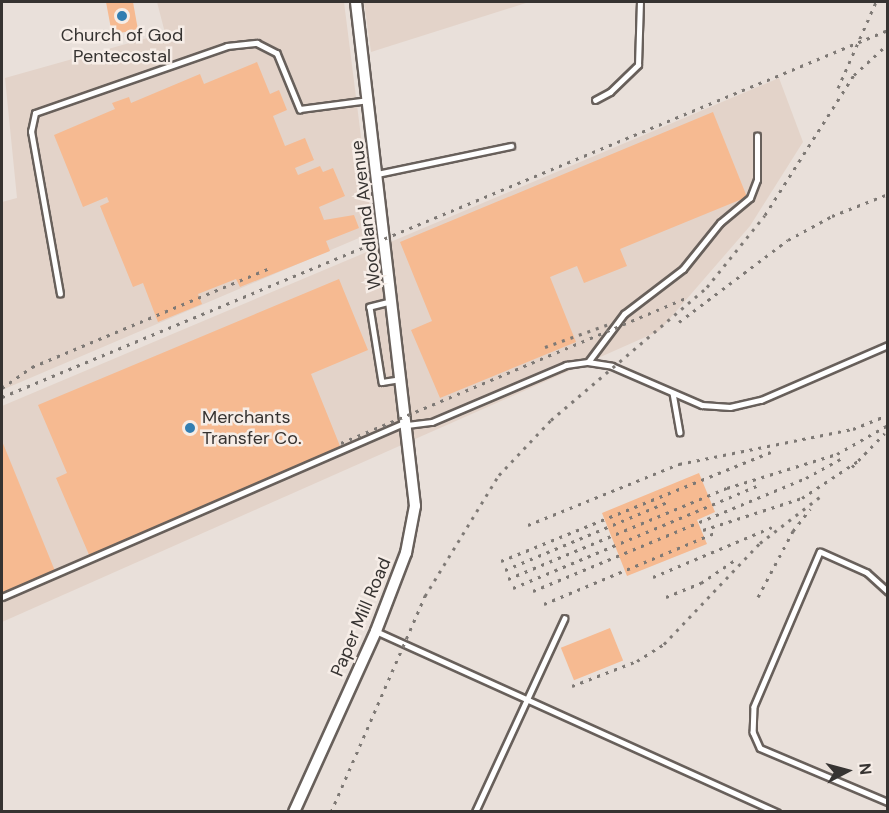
<!DOCTYPE html>
<style>
body{margin:0}
#map{position:relative;width:889px;height:813px;overflow:hidden;background:#e9e0da;font-family:"DM Sans",sans-serif}
div>[style]{position:absolute}
[style*='--x']{left:calc(var(--x)*1px);top:calc(var(--y)*1px);width:calc(var(--w)*1px);rotate:calc(var(--a)*1deg)}
.built>*{inset:0;background:#e3d3c9}
.building>*{inset:0;background:#f6ba91;transform-origin:0 0}
.roads{filter:drop-shadow(2px 0 #68605b) drop-shadow(-2px 0 #68605b) drop-shadow(0 2px #68605b) drop-shadow(0 -2px #68605b)}
.service>*{height:4.5px;margin:-2.25px;padding:0 2.25px;transform-origin:2.25px;border-radius:2.25px;background:#fff}
.tertiary>*{height:10px;margin:-5px;padding:0 5px;transform-origin:5px;border-radius:5px;background:#fff}
.rail>*{height:3px;margin-top:-1.5px;transform-origin:0;background:repeating-linear-gradient(90deg,#7e7975 0 3px,transparent 0 9px)}
.dots>*{width:16px;height:16px;translate:-50% -50%;box-sizing:border-box;border:3px solid #f6ede7;border-radius:50%}
span{translate:-50% -50%;white-space:nowrap;text-align:center;line-height:1.15;-webkit-text-stroke:5px #f6ede7;paint-order:stroke}
.poi-label{font-size:18px;color:#363331}
.left{translate:0 -50%;text-align:left}
.street-label{font-size:18px;color:#363331}
.frame{position:absolute;inset:0;border:3px solid #363331;pointer-events:none}
.north{position:absolute;left:817px;top:741px;width:60px;height:60px;-webkit-text-stroke:4px #f6ede7;paint-order:stroke;rotate:84deg;font-size:16px;font-weight:700;line-height:24px;text-align:center;color:#363331}
.north::after{content:'';display:block;margin:auto;width:21px;height:27px;background:#363331;clip-path:polygon(50% 0,100% 100%,50% 72%,0 100%)}
</style>
<div id="map">
<div class="built">
<i style="clip-path:polygon(157px 2px,344px 2px,373px 232px,2px 390px,2px 202px,17px 198px,5px 78px,165px 33px)"></i>
<i style="clip-path:polygon(364px 2px,529px 2px,371px 52px)"></i>
<i style="clip-path:polygon(779px 78px,803px 142px,750px 226px,659px 331px,2px 622px,2px 406px)"></i>
</div>
<div class="building">
<i style="clip-path:polygon(106px 2px,133px 2px,138px 30px,112px 34px)"></i>
<i style="clip-path:polygon(257px 62px,270px 94px,279px 90px,287px 110px,273px 116px,285px 146px,305px 138px,314px 160px,295px 168px,298px 175px,320px 166px,323px 172px,333px 168px,345px 196px,319px 207px,324px 220px,354px 215px,359px 228px,326px 241px,330px 251px,240px 287px,236px 279px,198px 294px,202px 304px,158px 322px,143px 283px,133px 287px,100px 206px,109px 202px,107px 197px,83px 207px,54px 135px,115px 109px,112px 103px,129px 97px,131px 103px,200px 74px,204px 84px)"></i>
<i style="clip-path:polygon(713px 112px,747px 197px,620px 249px,627px 266px,584px 283px,577px 266px,550px 277px,576px 342px,440px 398px,411px 330px,432px 321px,400px 242px)"></i>
<i style="clip-path:polygon(339px 279px,368px 350px,311px 374px,342px 451px,90px 557px,56px 478px,67px 473px,38px 405px)"></i>
<i style="clip-path:polygon(2px 441px,55px 571px,2px 593px)"></i>
<i style="clip-path:polygon(699px 473px,715px 512px,697px 520px,707px 544px,627px 576px,602px 513px)"></i>
<i style="left:610px;top:628px;width:35px;height:53px;rotate:68deg"></i>
</div>
<div class="roads">
<div class="service">
<i style="--x:595;--y:100;--w:17;--a:-28"></i>
<i style="--x:610;--y:92;--w:39;--a:-44"></i>
<i style="--x:638;--y:65;--w:63;--a:-88.2"></i>
<i style="--x:377;--y:174;--w:137;--a:-11.8"></i>
<i style="--x:60;--y:294;--w:165;--a:-100.1"></i>
<i style="--x:31;--y:132;--w:19;--a:-78"></i>
<i style="--x:35;--y:113;--w:203;--a:-19.2"></i>
<i style="--x:227;--y:46;--w:30;--a:-6"></i>
<i style="--x:257;--y:43;--w:22;--a:27"></i>
<i style="--x:277;--y:53;--w:61;--a:67.7"></i>
<i style="--x:300;--y:109;--w:69;--a:-7.5"></i>
<i style="--x:390;--y:302;--w:21;--a:166"></i>
<i style="--x:370;--y:307;--w:76;--a:80.9"></i>
<i style="--x:382;--y:382;--w:18;--a:-9"></i>
<i style="--x:588;--y:362;--w:60;--a:-53.1"></i>
<i style="--x:624;--y:314;--w:74;--a:-37.3"></i>
<i style="--x:683;--y:269;--w:59;--a:-51.2"></i>
<i style="--x:720;--y:223;--w:39;--a:-40"></i>
<i style="--x:750;--y:198;--w:19;--a:-69"></i>
<i style="--x:757;--y:180;--w:44;--a:-90"></i>
<i style="--x:673;--y:393;--w:40;--a:80"></i>
<i style="--x:407;--y:425;--w:25;--a:-7"></i>
<i style="--x:432;--y:422;--w:146;--a:-23"></i>
<i style="--x:566;--y:365;--w:22;--a:-8"></i>
<i style="--x:588;--y:362;--w:24;--a:9"></i>
<i style="--x:612;--y:366;--w:98;--a:23.4"></i>
<i style="--x:702;--y:405;--w:28;--a:4"></i>
<i style="--x:730;--y:407;--w:32;--a:-13"></i>
<i style="--x:761;--y:400;--w:138;--a:-23.4"></i>
<i style="--x:888;--y:592;--w:28;--a:-138"></i>
<i style="--x:867;--y:573;--w:51;--a:-155.9"></i>
<i style="--x:820;--y:552;--w:168;--a:113.1"></i>
<i style="--x:754;--y:707;--w:25;--a:92"></i>
<i style="--x:753;--y:732;--w:17;--a:66"></i>
<i style="--x:760;--y:748;--w:139;--a:22.9"></i>
<i style="--x:2;--y:597;--w:439;--a:-23.4"></i>
<i style="--x:378;--y:632;--w:438;--a:24.3"></i>
<i style="--x:475;--y:812;--w:213;--a:-65.2"></i>
</div>
<div class="tertiary">
<i style="--x:294;--y:812;--w:199;--a:-65.6"></i>
<i style="--x:376;--y:631;--w:84;--a:-69"></i>
<i style="--x:406;--y:553;--w:48;--a:-79.2"></i>
<i style="--x:415;--y:506;--w:507;--a:-96.68"></i>
</div>
</div>
<div class="rail">
<i style="--x:838;--y:88;--w:94;--a:-66.2"></i>
<i style="--x:679;--y:322;--w:136;--a:-37"></i>
<i style="--x:788;--y:240;--w:50;--a:-28.6"></i>
<i style="--x:832;--y:216;--w:60;--a:-21.4"></i>
<i style="--x:545;--y:347;--w:68;--a:-19.8"></i>
<i style="--x:2;--y:388;--w:37;--a:-35"></i>
<i style="--x:32;--y:367;--w:260;--a:-22.6"></i>
<i style="--x:2;--y:397;--w:959;--a:-22.5"></i>
<i style="--x:341;--y:443;--w:377;--a:-22.8"></i>
<i style="--x:852;--y:467;--w:47;--a:-45.9"></i>
<i style="--x:528;--y:525;--w:163;--a:-22"></i>
<i style="--x:679;--y:464;--w:177;--a:-11.4"></i>
<i style="--x:853;--y:429;--w:38;--a:-22"></i>
<i style="--x:703;--y:530;--w:104;--a:-17.9"></i>
<i style="--x:802;--y:498;--w:67;--a:-33.5"></i>
<i style="--x:501;--y:561;--w:291;--a:-22"></i>
<i style="--x:505;--y:570;--w:179;--a:-22.7"></i>
<i style="--x:653;--y:577;--w:129;--a:-22.8"></i>
<i style="--x:508;--y:579;--w:237;--a:-22.6"></i>
<i style="--x:727;--y:488;--w:115;--a:-17.2"></i>
<i style="--x:837;--y:454;--w:59;--a:-29.6"></i>
<i style="--x:513;--y:588;--w:267;--a:-22.7"></i>
<i style="--x:533;--y:591;--w:295;--a:-22.5"></i>
<i style="--x:806;--y:478;--w:43;--a:-28.9"></i>
<i style="--x:666;--y:597;--w:38;--a:-22"></i>
<i style="--x:701;--y:583;--w:41;--a:-34.1"></i>
<i style="--x:758;--y:597;--w:75;--a:-62.1"></i>
<i style="--x:793;--y:531;--w:28;--a:-52"></i>
<i style="--x:544;--y:604;--w:187;--a:-22.6"></i>
<i style="--x:572;--y:686;--w:70;--a:-21"></i>
<i style="--x:637;--y:661;--w:32;--a:-32"></i>
<i style="--x:664;--y:644;--w:139;--a:-46.5"></i>
<i style="--x:760;--y:543;--w:77;--a:-37.6"></i>
<i style="--x:331;--y:812;--w:236;--a:-66.5"></i>
<i style="--x:425;--y:596;--w:142;--a:-58.6"></i>
<i style="--x:499;--y:475;--w:76;--a:-46.6"></i>
<i style="--x:551;--y:420;--w:205;--a:-40.4"></i>
<i style="--x:707;--y:287;--w:92;--a:-51.1"></i>
<i style="--x:765;--y:215;--w:166;--a:-57.6"></i>
<i style="--x:854;--y:75;--w:46;--a:-42.4"></i>
</div>
<div class="dots">
<i style="left:122px;top:16px;background:#327eb1"></i>
<i style="left:190px;top:428px;background:#327eb1"></i>
</div>
<div class="poi-label">
<span style="left:122px;top:46px">Church of God<br>Pentecostal</span>
<span class="left" style="left:202px;top:428px">Merchants<br>Transfer Co.</span>
</div>
<div class="street-label">
<span style="left:366px;top:215px;rotate:-97deg">Woodland Avenue</span>
<span style="left:361px;top:617px;rotate:-67deg">Paper Mill Road</span>
</div>
<div class="frame"></div>
<div class="north">N</div>
</div>
